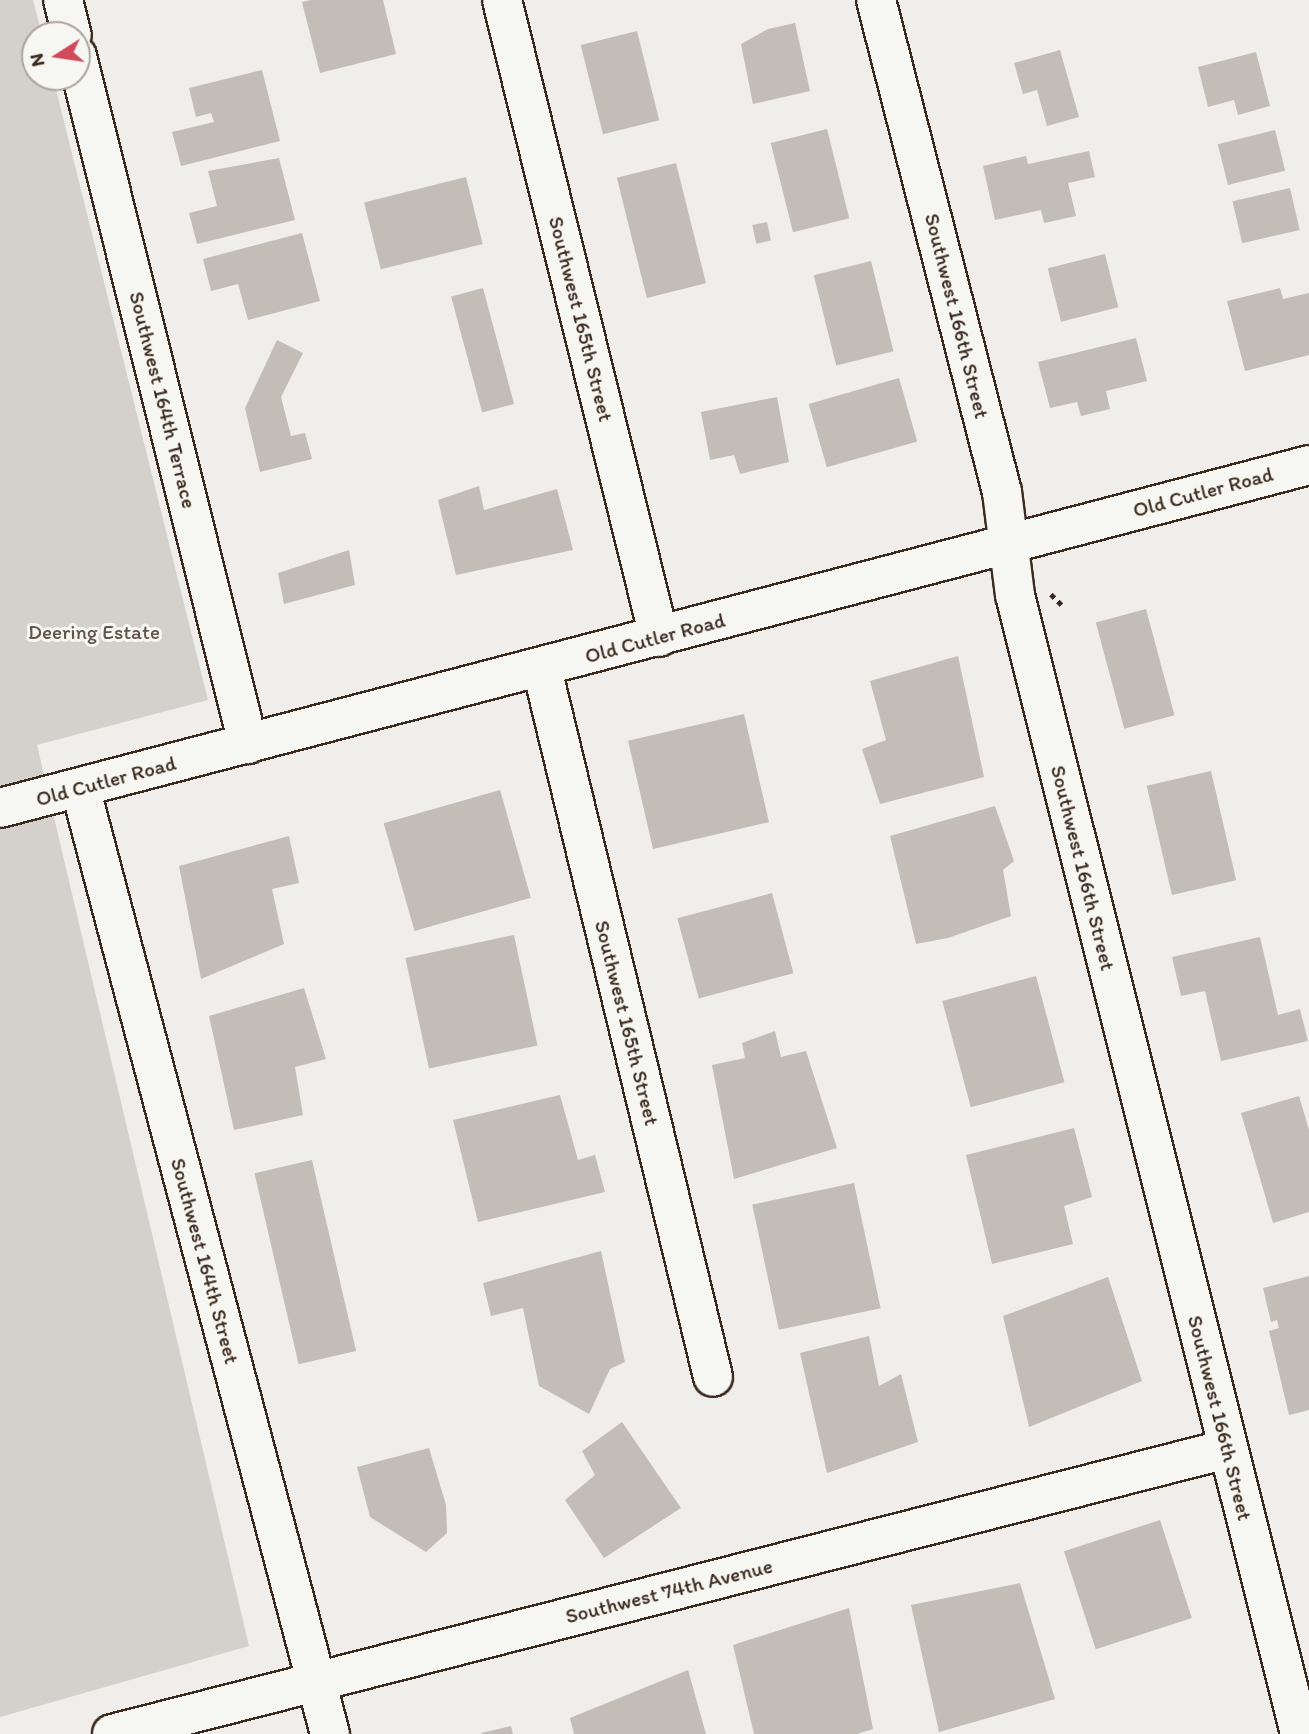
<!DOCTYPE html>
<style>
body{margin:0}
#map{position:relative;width:1309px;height:1734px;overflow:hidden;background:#efeeea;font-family:Itim,sans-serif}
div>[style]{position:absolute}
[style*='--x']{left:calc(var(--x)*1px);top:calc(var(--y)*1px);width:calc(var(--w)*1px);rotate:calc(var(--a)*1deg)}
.green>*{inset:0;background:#d4d1cc}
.building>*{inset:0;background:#c2bdb7;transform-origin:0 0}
.path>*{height:4.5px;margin-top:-2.25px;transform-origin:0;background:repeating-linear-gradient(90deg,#3b2a1e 0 5px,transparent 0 10px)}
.roads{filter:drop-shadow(2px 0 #3b2a1e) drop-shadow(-2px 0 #3b2a1e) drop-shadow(0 2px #3b2a1e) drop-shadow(0 -2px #3b2a1e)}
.minor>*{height:38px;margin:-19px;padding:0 19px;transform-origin:19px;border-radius:19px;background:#f6f6f2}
.major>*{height:38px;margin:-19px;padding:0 19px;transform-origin:19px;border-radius:19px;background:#f6f6f2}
span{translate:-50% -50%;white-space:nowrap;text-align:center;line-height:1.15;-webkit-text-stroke:6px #f6f6f2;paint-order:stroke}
.street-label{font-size:21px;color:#3b2a1e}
.park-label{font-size:21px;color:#61544a}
.north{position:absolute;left:21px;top:21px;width:70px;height:70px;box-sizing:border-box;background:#f6f6f2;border:2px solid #aba49d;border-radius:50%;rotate:258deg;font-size:19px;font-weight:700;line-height:28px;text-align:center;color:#3b2a1e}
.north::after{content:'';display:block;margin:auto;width:24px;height:32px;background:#d1495b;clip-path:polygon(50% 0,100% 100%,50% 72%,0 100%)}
</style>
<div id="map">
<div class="green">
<i style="clip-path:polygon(0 0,33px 0,42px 35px,35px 35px,35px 77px,53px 77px,208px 700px,37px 745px,249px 1646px,0 1717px)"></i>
</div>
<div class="building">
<i style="clip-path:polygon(311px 0,383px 0,396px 54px,320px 73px,302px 2px)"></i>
<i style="clip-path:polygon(795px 23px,810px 91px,753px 104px,741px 44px,768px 29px)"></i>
<i style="left:637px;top:31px;width:92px;height:58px;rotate:76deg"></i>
<i style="clip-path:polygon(1060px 50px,1079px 117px,1047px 126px,1037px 90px,1023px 94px,1014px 63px)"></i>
<i style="clip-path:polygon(1256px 52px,1270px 106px,1238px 115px,1234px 100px,1208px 107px,1198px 67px)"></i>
<i style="clip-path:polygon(262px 70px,280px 141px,181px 166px,172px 132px,214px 122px,211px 113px,196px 117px,189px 88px)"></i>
<i style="left:827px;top:129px;width:92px;height:58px;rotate:76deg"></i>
<i style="left:1275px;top:130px;width:42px;height:59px;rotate:76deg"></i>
<i style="clip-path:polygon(1089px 151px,1095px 177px,1068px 183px,1076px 216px,1044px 223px,1041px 210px,995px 220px,983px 166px,1026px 156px,1028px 164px)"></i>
<i style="clip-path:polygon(279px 158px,295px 220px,197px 244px,189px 213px,217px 206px,208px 171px)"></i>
<i style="left:676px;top:163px;width:124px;height:61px;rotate:76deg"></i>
<i style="left:466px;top:177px;width:69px;height:105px;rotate:76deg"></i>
<i style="left:1290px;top:188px;width:43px;height:59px;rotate:77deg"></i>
<i style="left:767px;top:222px;width:19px;height:15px;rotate:78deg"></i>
<i style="clip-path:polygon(302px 233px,320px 301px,248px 320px,238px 284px,211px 291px,203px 259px)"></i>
<i style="left:1105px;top:254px;width:55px;height:59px;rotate:76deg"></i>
<i style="left:871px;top:261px;width:93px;height:59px;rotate:76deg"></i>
<i style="left:483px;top:288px;width:120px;height:33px;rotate:75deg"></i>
<i style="clip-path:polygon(1280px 288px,1283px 299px,1309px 293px,1309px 355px,1245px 371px,1227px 301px)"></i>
<i style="clip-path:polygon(1136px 338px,1147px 381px,1106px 391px,1110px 409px,1081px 416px,1077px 402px,1050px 408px,1038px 362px)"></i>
<i style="clip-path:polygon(277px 340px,303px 353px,281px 397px,291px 436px,305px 433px,312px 459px,260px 472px,245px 408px)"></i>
<i style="left:899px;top:378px;width:66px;height:94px;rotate:74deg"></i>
<i style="clip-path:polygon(777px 397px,789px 462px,740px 474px,734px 455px,710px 460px,701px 412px)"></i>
<i style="clip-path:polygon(479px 486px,484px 510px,557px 489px,573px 550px,456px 575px,438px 500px)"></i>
<i style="clip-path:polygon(349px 550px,355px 585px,284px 604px,278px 573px)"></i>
<i style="left:1146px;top:609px;width:110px;height:52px;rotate:75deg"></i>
<i style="clip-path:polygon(958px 656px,984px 777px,880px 804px,862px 749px,886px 740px,870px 681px)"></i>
<i style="left:744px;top:714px;width:111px;height:119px;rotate:77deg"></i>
<i style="left:1211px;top:771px;width:112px;height:66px;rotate:77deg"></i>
<i style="left:500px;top:790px;width:112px;height:121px;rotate:74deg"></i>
<i style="clip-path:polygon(995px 806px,1014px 861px,1003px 870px,1011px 916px,948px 938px,916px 944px,890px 836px)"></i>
<i style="clip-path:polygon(289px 836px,299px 883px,272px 889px,284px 944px,201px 979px,179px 866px)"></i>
<i style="left:772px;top:893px;width:83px;height:98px;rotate:75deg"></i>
<i style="left:514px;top:935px;width:113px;height:111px;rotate:78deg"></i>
<i style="clip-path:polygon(1260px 937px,1278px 1015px,1300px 1009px,1308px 1041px,1221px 1061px,1205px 991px,1181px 996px,1172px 957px)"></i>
<i style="left:1036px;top:976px;width:110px;height:97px;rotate:75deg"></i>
<i style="clip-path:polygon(304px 988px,326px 1059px,295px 1067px,303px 1115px,234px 1130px,209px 1016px)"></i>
<i style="clip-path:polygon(775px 1031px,781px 1057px,806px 1051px,837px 1148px,734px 1179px,712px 1065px,745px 1058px,742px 1043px)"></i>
<i style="clip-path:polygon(560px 1095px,578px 1160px,595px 1155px,605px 1192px,478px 1222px,453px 1120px)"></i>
<i style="clip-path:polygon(1299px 1096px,1309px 1130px,1309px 1212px,1273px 1223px,1241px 1113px)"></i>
<i style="clip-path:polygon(1074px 1128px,1092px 1197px,1064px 1206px,1073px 1244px,992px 1264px,966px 1155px)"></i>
<i style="left:312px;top:1160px;width:196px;height:59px;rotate:77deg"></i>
<i style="left:854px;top:1183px;width:128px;height:104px;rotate:78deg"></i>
<i style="clip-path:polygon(601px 1251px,625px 1362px,610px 1369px,589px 1414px,539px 1386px,523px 1308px,491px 1316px,483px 1283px)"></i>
<i style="clip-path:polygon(1309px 1276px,1309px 1410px,1289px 1415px,1269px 1331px,1279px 1328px,1277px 1320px,1271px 1322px,1263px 1288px)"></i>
<i style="clip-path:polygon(1108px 1277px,1142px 1381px,1029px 1427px,1003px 1316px)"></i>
<i style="clip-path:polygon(869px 1336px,879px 1386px,901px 1374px,918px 1442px,827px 1473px,800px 1353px)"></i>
<i style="clip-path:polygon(622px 1422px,681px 1508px,604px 1558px,565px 1500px,595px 1475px,582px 1451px)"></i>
<i style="clip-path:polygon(429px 1448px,446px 1505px,447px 1533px,426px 1552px,370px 1517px,357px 1467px)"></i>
<i style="left:1160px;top:1520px;width:103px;height:101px;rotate:72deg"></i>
<i style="clip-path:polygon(1020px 1583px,1055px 1699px,939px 1732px,911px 1605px)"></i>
<i style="clip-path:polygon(849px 1608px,873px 1729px,857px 1734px,754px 1734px,733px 1645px)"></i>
<i style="clip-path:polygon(688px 1670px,706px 1734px,574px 1734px,570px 1718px)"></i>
<i style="clip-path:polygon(511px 1726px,513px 1734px,482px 1734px,481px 1733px)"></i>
</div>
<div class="path">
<i style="--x:1051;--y:594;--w:17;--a:45"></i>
</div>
<div class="roads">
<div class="minor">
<i style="--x:63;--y:0;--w:36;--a:76"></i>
<i style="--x:502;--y:0;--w:656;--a:76.15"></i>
<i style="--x:876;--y:0;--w:508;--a:75.64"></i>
<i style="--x:1002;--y:492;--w:104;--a:82.8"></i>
<i style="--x:1015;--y:595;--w:1174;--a:75.95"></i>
<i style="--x:77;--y:56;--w:709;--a:76.04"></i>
<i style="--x:542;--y:669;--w:728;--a:76.42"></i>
<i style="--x:80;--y:787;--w:979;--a:75.21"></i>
<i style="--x:112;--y:1734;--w:1151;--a:-14.34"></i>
</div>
<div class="major">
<i style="--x:0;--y:808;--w:1353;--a:-14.68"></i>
</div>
</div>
<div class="street-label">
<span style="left:957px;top:316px;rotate:76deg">Southwest 166th Street</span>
<span style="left:581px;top:319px;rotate:76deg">Southwest 165th Street</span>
<span style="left:163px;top:400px;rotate:76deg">Southwest 164th Terrace</span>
<span style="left:1203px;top:492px;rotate:-15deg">Old Cutler Road</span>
<span style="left:655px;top:638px;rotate:-15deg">Old Cutler Road</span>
<span style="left:106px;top:781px;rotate:-15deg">Old Cutler Road</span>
<span style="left:1083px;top:868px;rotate:76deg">Southwest 166th Street</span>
<span style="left:627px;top:1023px;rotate:76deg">Southwest 165th Street</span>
<span style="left:205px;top:1261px;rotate:75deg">Southwest 164th Street</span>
<span style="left:1220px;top:1418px;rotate:76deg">Southwest 166th Street</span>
<span style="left:669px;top:1591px;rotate:-14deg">Southwest 74th Avenue</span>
</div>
<div class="park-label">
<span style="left:94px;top:632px">Deering Estate</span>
</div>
<div class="north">N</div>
</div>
